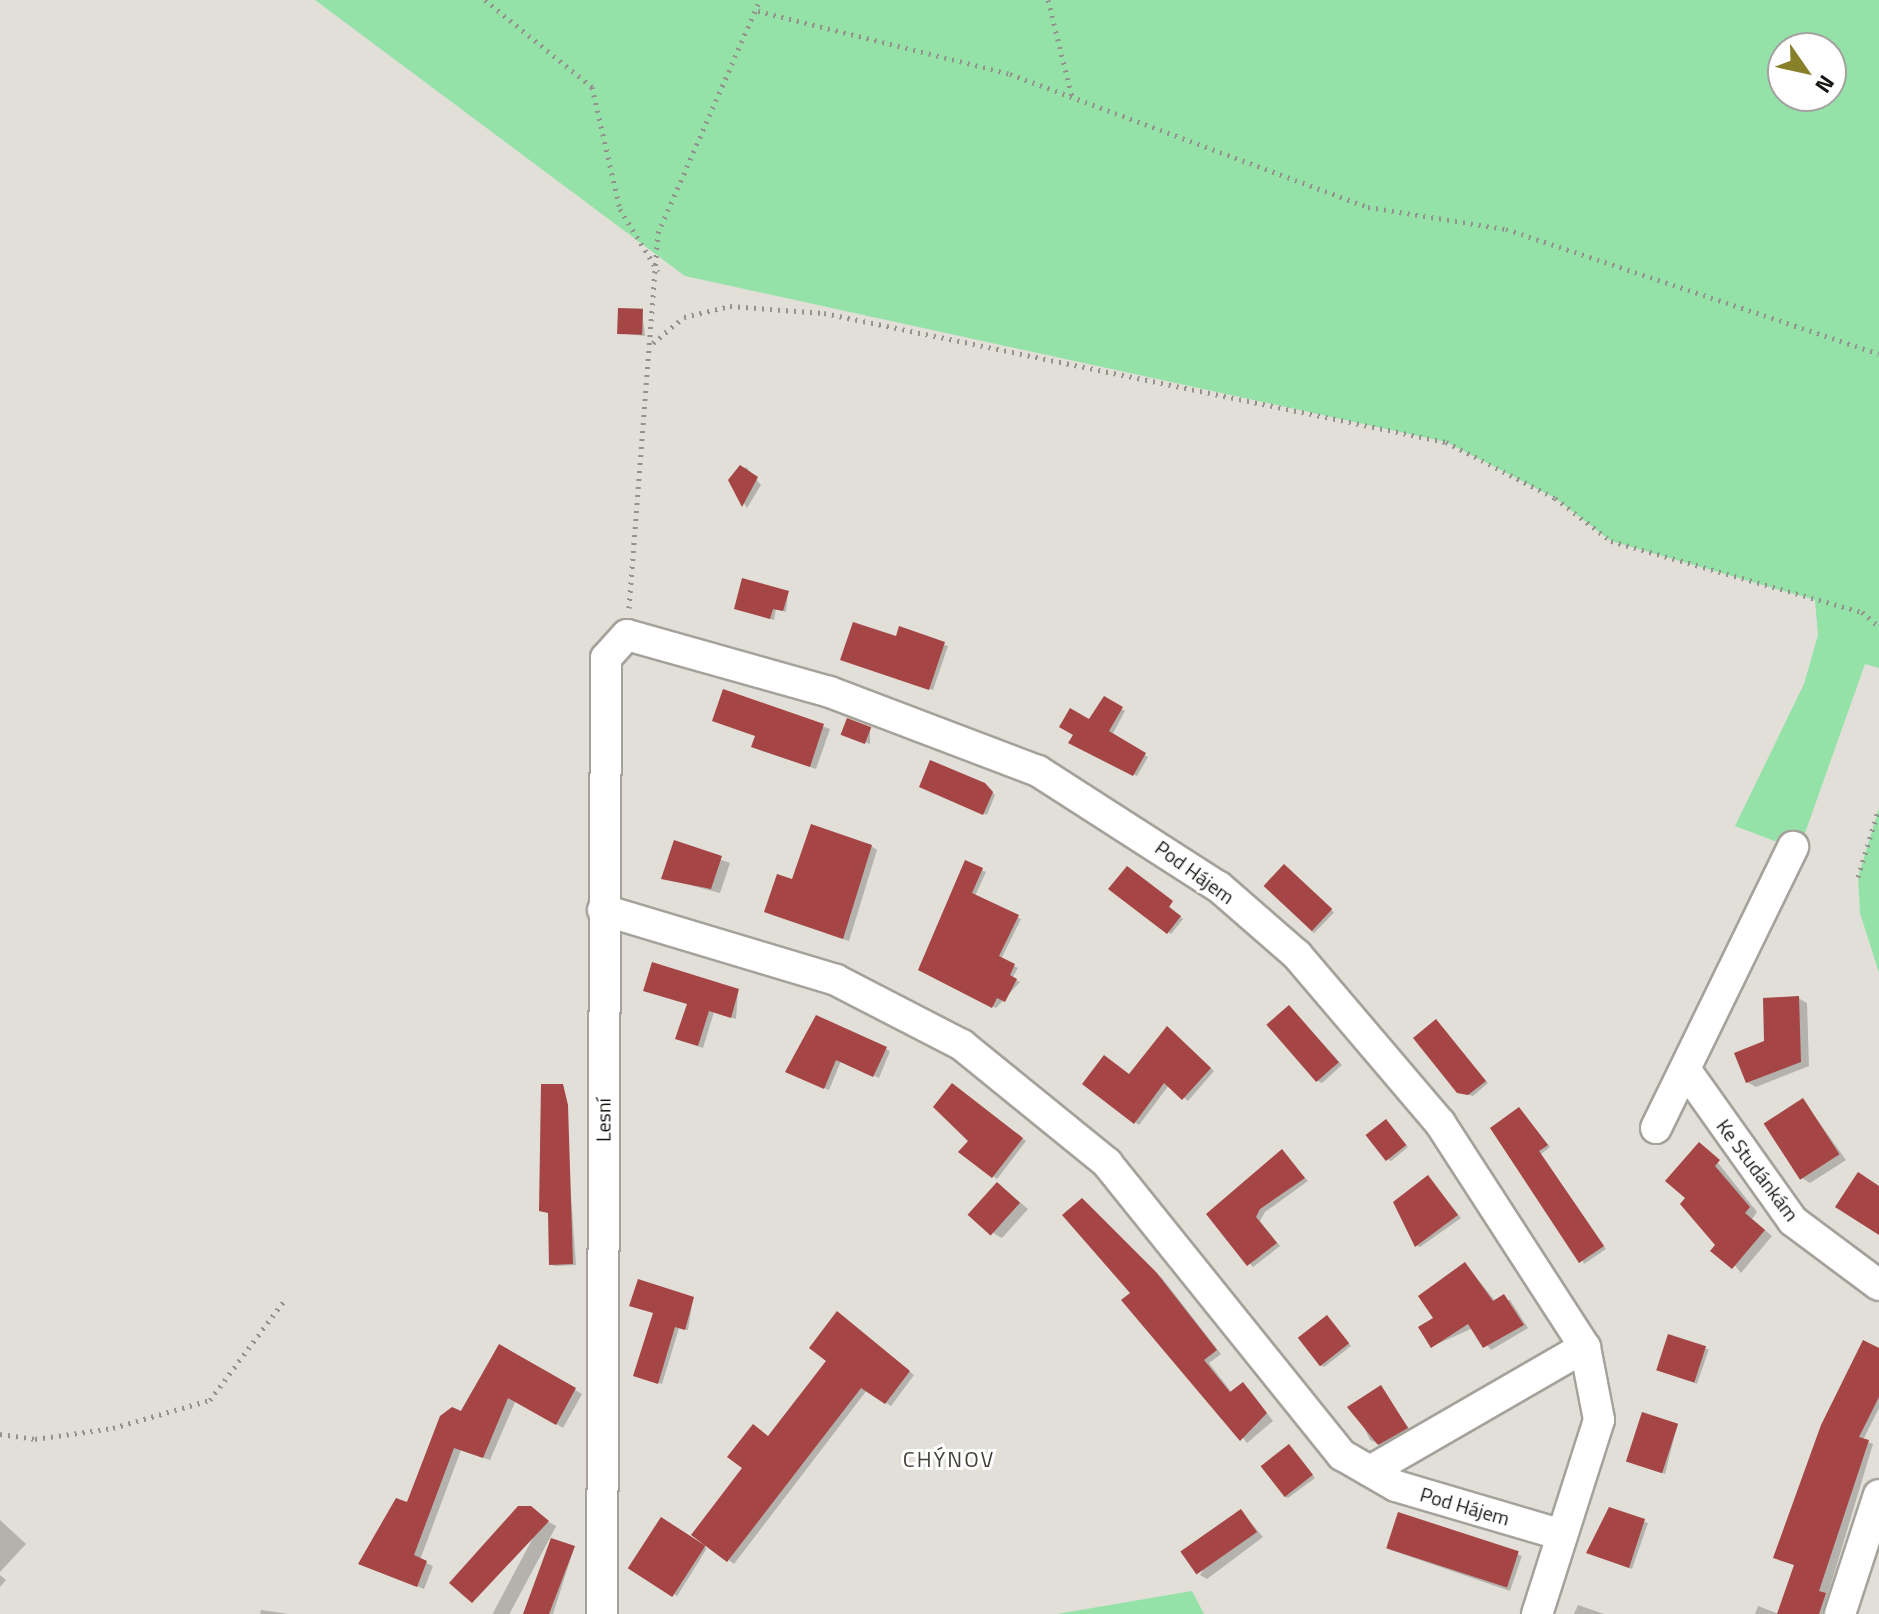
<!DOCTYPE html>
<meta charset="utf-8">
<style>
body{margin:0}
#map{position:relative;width:1879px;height:1614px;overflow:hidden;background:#e1dfd7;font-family:"Titillium Web",sans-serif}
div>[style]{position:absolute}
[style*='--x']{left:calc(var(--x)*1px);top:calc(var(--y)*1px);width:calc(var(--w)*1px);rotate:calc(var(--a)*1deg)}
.green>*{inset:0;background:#95e2a9}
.shadow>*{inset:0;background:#0003;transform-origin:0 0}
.building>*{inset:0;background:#a54545;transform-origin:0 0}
.path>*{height:5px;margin-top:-2.5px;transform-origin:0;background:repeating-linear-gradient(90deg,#94928c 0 2px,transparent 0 8px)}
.roads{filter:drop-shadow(2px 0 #a4a29a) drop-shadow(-2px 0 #a4a29a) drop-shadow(0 2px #a4a29a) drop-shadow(0 -2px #a4a29a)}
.minor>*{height:30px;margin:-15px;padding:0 15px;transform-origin:15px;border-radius:15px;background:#fff}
span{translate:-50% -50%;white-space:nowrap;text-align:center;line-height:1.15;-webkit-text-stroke:6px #fff;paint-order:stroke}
.street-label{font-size:20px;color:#171613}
.neighbourhood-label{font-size:22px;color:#43413a;letter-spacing:2px}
.north{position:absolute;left:1767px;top:32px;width:80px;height:80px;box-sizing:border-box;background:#fff;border:2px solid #a2a2a1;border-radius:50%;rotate:124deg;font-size:22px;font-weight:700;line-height:32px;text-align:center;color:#171613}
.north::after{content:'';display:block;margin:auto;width:28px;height:36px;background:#878028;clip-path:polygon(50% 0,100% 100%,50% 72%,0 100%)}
</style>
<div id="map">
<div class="green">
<i style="clip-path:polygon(evenodd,315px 0,1879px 0,1879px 668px,1865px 664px,1799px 850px,1735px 826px,1804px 684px,1818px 635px,1815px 600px,1611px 541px,1555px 498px,1446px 442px,685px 276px,315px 0,1783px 48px,1831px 48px,1831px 96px,1783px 96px,1783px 48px)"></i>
<i style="clip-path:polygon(1879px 808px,1879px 973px,1860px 913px,1858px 877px)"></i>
<i style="clip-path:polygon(1192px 1591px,1204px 1614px,1057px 1614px)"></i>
</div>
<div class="shadow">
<i style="clip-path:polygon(642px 311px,645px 336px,619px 333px)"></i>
<i style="clip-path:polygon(746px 467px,761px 485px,747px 508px,730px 481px)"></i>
<i style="clip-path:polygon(788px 593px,786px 612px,776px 609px,774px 620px,740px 610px)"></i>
<i style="clip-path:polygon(900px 629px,948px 646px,933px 690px,846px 661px,897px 639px)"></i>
<i style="clip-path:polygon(724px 691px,830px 729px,816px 769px,760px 750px,757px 736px,714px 721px)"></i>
<i style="clip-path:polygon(1105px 699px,1125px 711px,1112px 735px,1148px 757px,1137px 776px,1071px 742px)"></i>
<i style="clip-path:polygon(870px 729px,870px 744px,847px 736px)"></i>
<i style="clip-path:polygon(988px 787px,995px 795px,987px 815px,925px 789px)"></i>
<i style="clip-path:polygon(675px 843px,730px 863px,720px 893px,663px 878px)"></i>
<i style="clip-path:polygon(871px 846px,877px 850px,849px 941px,772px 915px,793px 881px)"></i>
<i style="clip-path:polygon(966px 863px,986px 872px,975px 896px,1021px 919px,1001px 959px,1018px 968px,1012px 978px,1020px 982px,996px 1008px,920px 970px)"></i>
<i style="left:1288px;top:868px;width:64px;height:29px;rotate:44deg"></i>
<i style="clip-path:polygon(1130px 870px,1183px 919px,1171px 934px,1168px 932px)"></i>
<i style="clip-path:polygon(738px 991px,736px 1019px,714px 1012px,703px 1048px,677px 1039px,689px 1005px)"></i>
<i style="clip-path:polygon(1798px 998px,1807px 1003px,1809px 1066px,1756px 1087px,1747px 1082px)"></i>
<i style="clip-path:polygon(1292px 1009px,1342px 1065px,1322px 1083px,1318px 1081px)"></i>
<i style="clip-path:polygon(816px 1017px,890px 1051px,879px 1078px,841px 1061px,829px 1090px,792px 1074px)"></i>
<i style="clip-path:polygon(1436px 1022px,1488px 1083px,1473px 1096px,1458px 1092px)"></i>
<i style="clip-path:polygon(1168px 1028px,1214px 1071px,1188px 1101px,1169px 1085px,1139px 1125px,1084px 1084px,1130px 1076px)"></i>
<i style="clip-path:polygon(563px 1086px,576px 1265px,555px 1266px,551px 1264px)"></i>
<i style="clip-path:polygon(956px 1088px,1026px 1141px,997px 1179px,961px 1152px,971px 1141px)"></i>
<i style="clip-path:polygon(1803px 1100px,1846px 1160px,1810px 1183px,1802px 1178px)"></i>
<i style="clip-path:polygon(1519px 1109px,1550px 1147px,1541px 1154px,1606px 1249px,1584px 1264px)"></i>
<i style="clip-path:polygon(1386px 1121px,1408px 1147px,1391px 1161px,1387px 1159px)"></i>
<i style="clip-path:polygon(1707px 1149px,1757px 1212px,1752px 1219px,1772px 1236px,1741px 1273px,1718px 1245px)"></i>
<i style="clip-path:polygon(1282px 1152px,1308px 1181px,1265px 1212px,1260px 1221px,1280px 1246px,1253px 1267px,1208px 1215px)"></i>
<i style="clip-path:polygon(1429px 1178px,1461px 1218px,1420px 1247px,1416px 1245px)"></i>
<i style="clip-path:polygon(1005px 1190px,1028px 1209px,1002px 1238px,993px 1233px)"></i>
<i style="clip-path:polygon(1088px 1204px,1162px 1278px,1221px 1354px,1209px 1363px,1232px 1393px,1248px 1388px,1273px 1421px,1247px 1443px,1132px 1294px)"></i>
<i style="clip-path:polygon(1466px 1265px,1496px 1302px,1510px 1300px,1528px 1328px,1491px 1350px,1473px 1328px,1433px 1346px,1436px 1319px)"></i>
<i style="clip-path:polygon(693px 1299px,688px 1330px,679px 1328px,662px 1384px,639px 1377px)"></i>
<i style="clip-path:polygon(843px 1317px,914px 1375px,891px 1406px,867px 1390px,734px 1564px,694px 1534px,829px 1361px)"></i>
<i style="clip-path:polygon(1327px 1317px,1351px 1346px,1324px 1367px,1320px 1365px)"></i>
<i style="left:1669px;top:1336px;width:42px;height:36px;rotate:19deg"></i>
<i style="clip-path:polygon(499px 1346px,582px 1394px,563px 1428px,516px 1400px,490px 1460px,461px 1450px,420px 1560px,433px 1566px,424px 1589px,368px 1567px)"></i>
<i style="clip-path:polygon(1879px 1350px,1879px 1408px,1863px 1440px,1873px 1444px,1822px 1614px,1755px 1614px,1758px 1606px,1779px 1614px)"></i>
<i style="clip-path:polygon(1381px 1388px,1410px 1430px,1383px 1446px,1370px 1440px,1354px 1405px)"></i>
<i style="clip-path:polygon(1677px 1426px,1665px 1474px,1626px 1461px)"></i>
<i style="clip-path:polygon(1289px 1447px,1315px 1478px,1288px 1498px,1284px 1496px)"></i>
<i style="clip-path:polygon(1610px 1509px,1648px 1523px,1632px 1569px,1589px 1552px)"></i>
<i style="clip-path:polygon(1241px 1511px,1263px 1537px,1207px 1579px,1200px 1575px)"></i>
<i style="left:1400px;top:1514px;width:129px;height:37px;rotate:19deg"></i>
<i style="left:543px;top:1519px;width:15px;height:109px;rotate:28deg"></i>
<i style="clip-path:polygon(0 1520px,26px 1544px,0 1572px)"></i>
<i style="left:661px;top:1520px;width:54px;height:56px;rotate:32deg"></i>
<i style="clip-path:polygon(574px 1548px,553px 1614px,537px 1614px)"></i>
<i style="clip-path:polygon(0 1575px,6px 1580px,0 1587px)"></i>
<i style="clip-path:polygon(1578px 1605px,1604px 1614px,1574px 1614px)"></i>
<i style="clip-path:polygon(261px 1610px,289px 1614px,260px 1614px)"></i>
</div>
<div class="building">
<i style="left:618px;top:308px;width:25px;height:26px;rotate:2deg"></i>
<i style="clip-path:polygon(740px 465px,758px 477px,742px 507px,728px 480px)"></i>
<i style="clip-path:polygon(742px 578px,789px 591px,783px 611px,773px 609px,770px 619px,734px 609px)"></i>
<i style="clip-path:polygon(853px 622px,896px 636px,899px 626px,945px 642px,929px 690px,840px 660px)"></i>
<i style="clip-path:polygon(723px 689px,824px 724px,810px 767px,751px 747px,755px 736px,712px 721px)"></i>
<i style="clip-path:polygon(1104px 696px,1123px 707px,1109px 731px,1146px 753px,1133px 776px,1068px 743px,1073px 735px,1059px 727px,1070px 708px,1089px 719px)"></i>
<i style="left:847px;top:718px;width:26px;height:18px;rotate:21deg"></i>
<i style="clip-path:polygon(930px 760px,985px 783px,993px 792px,983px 815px,919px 787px)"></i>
<i style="clip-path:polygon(811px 824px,872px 845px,843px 939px,764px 912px,777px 874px,792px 879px)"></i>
<i style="clip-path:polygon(674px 840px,722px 856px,711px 889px,661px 879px)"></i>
<i style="clip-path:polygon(965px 860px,983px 868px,972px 893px,1019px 915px,999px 956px,1015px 964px,1010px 975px,1017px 979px,1005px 1002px,997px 998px,992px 1008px,918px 970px)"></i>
<i style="left:1284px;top:864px;width:66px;height:30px;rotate:43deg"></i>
<i style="clip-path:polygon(1127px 866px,1173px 901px,1169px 907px,1181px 916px,1167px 934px,1108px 889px)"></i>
<i style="clip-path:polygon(652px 962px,739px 989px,731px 1018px,709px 1011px,698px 1046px,675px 1039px,687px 1004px,643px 991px)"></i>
<i style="clip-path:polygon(1799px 996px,1801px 1062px,1746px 1083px,1734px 1053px,1764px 1041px,1763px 998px)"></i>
<i style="left:1289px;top:1005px;width:76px;height:30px;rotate:49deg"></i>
<i style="clip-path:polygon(816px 1015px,887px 1047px,873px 1077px,836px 1060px,824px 1089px,785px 1072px)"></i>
<i style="clip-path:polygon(1436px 1019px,1486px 1081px,1468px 1095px,1457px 1093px,1413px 1038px)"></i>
<i style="clip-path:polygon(1167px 1026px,1211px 1068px,1182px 1100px,1164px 1083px,1134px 1124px,1082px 1084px,1104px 1055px,1129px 1074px)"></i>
<i style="clip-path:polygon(952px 1083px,1023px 1138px,992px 1178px,958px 1152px,968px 1141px,933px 1107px)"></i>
<i style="clip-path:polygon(541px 1084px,563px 1084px,568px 1105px,573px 1264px,549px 1265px,548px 1213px,539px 1211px)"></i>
<i style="left:1803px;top:1098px;width:67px;height:47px;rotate:57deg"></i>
<i style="clip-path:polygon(1519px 1107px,1548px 1145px,1539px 1151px,1604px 1246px,1579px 1263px,1490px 1128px)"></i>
<i style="left:1386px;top:1119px;width:33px;height:26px;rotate:52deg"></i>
<i style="clip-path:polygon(1699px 1142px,1720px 1160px,1715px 1166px,1750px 1207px,1745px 1213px,1765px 1230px,1732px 1269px,1710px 1251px,1715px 1245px,1680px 1204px,1685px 1198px,1665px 1181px)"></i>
<i style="clip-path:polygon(1282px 1149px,1305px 1178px,1260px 1209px,1256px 1217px,1277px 1243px,1247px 1266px,1206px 1214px)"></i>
<i style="clip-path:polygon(1858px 1172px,1879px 1186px,1879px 1235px,1835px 1207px)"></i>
<i style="clip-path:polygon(1428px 1175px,1458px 1215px,1415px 1247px,1393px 1202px)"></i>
<i style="left:997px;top:1182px;width:31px;height:44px;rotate:42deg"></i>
<i style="clip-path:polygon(1082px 1198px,1156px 1272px,1217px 1350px,1204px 1360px,1230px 1392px,1243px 1382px,1267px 1413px,1240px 1441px,1121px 1300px,1130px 1293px,1062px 1215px)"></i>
<i style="clip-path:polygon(1465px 1262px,1493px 1301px,1504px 1294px,1524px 1325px,1483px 1348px,1468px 1324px,1431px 1348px,1418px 1327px,1433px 1318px,1418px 1296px)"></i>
<i style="clip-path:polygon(638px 1279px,694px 1297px,685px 1330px,675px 1327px,658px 1384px,633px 1376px,653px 1313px,629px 1306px)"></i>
<i style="clip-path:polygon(837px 1311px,910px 1371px,885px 1404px,861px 1388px,727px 1562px,691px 1535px,742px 1468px,727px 1457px,753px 1424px,768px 1436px,826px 1361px,809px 1348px)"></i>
<i style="left:1327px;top:1315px;width:36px;height:37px;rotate:52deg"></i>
<i style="left:1668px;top:1334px;width:40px;height:38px;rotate:18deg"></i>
<i style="clip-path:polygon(1863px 1340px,1879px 1348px,1879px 1397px,1859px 1437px,1869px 1440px,1819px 1591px,1826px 1593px,1819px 1614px,1777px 1614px,1794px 1565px,1773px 1558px,1821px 1425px)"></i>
<i style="clip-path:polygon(499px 1344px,576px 1388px,556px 1425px,508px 1398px,483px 1458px,454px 1448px,414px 1555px,427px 1561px,417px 1587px,358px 1564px,396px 1498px,407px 1502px,440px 1416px,452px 1407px,461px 1411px)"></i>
<i style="clip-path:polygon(1381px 1385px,1408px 1428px,1378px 1445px,1347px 1407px)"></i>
<i style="left:1642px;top:1412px;width:38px;height:52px;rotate:18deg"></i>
<i style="left:1289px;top:1444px;width:39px;height:36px;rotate:52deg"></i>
<i style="clip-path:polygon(518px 1506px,531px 1506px,549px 1521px,472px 1603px,449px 1583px)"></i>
<i style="clip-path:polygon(1609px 1507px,1645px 1519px,1629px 1568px,1586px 1553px)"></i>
<i style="left:1241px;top:1509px;width:28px;height:74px;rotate:55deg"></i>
<i style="left:1398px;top:1512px;width:127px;height:38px;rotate:18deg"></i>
<i style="left:661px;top:1517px;width:53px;height:61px;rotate:33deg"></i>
<i style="clip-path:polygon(551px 1538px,575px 1546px,549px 1614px,523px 1614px)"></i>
</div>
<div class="path">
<i style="--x:485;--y:0;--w:138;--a:39.1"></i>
<i style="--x:592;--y:87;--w:125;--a:77.1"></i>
<i style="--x:620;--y:209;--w:73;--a:58.5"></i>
<i style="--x:1048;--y:0;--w:99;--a:76"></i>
<i style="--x:758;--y:11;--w:260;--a:14"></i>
<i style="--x:1010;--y:74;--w:382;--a:20.4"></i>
<i style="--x:1368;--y:207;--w:140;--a:9.1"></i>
<i style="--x:1506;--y:229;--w:393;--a:18.5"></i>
<i style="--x:653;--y:343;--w:40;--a:-40"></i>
<i style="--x:684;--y:317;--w:47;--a:-13.4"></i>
<i style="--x:730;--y:306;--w:94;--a:4.3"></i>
<i style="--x:824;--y:313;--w:635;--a:11.72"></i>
<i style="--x:1446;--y:442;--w:123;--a:27.2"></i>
<i style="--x:1555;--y:498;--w:71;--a:37.5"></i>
<i style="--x:1611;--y:541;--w:261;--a:15.8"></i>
<i style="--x:1862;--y:612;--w:23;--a:41"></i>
<i style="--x:629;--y:608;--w:376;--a:-85.6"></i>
<i style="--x:658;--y:233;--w:254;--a:-66.4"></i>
<i style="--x:1858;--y:877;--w:72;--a:-73.1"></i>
<i style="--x:0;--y:1434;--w:35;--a:8"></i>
<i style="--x:35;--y:1439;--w:79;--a:-8"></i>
<i style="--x:113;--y:1428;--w:101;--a:-16.1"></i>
<i style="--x:210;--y:1400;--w:127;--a:-53.3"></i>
</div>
<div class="roads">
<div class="minor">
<i style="--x:603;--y:910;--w:243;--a:16.7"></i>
<i style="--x:836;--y:980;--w:142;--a:27.3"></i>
<i style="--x:962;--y:1045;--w:187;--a:39.1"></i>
<i style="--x:1107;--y:1163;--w:375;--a:51.2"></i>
<i style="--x:1342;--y:1455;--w:62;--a:29.9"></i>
<i style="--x:1396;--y:1486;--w:173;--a:16.4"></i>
<i style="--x:1687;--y:1072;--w:183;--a:54.6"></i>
<i style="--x:1793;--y:1221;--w:107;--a:36.7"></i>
<i style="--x:1656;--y:1128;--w:313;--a:-64"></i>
<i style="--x:1370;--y:1471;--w:248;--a:-30"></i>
<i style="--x:602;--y:1614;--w:956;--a:-89.76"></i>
<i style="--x:606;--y:658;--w:31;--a:-48"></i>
<i style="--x:627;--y:635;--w:211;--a:15.7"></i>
<i style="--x:830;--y:692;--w:222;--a:20.8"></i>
<i style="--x:1038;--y:771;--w:215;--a:32.7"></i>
<i style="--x:1219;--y:887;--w:103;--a:41.1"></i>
<i style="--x:1297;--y:955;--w:221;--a:49.6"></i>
<i style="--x:1440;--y:1123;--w:267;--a:57.1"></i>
<i style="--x:1585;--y:1347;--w:74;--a:79.1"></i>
<i style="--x:1599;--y:1420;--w:204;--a:107.7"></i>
<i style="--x:1840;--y:1614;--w:125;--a:-71.9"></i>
</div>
</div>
<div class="street-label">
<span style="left:1195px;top:872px;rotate:36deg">Pod Hájem</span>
<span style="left:603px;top:1120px;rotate:-90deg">Lesní</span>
<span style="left:1758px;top:1170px;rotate:53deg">Ke Studánkám</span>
<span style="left:1465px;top:1506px;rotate:16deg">Pod Hájem</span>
</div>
<div class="neighbourhood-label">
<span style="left:949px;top:1460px">CHÝNOV</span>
</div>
<div class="north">N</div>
</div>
